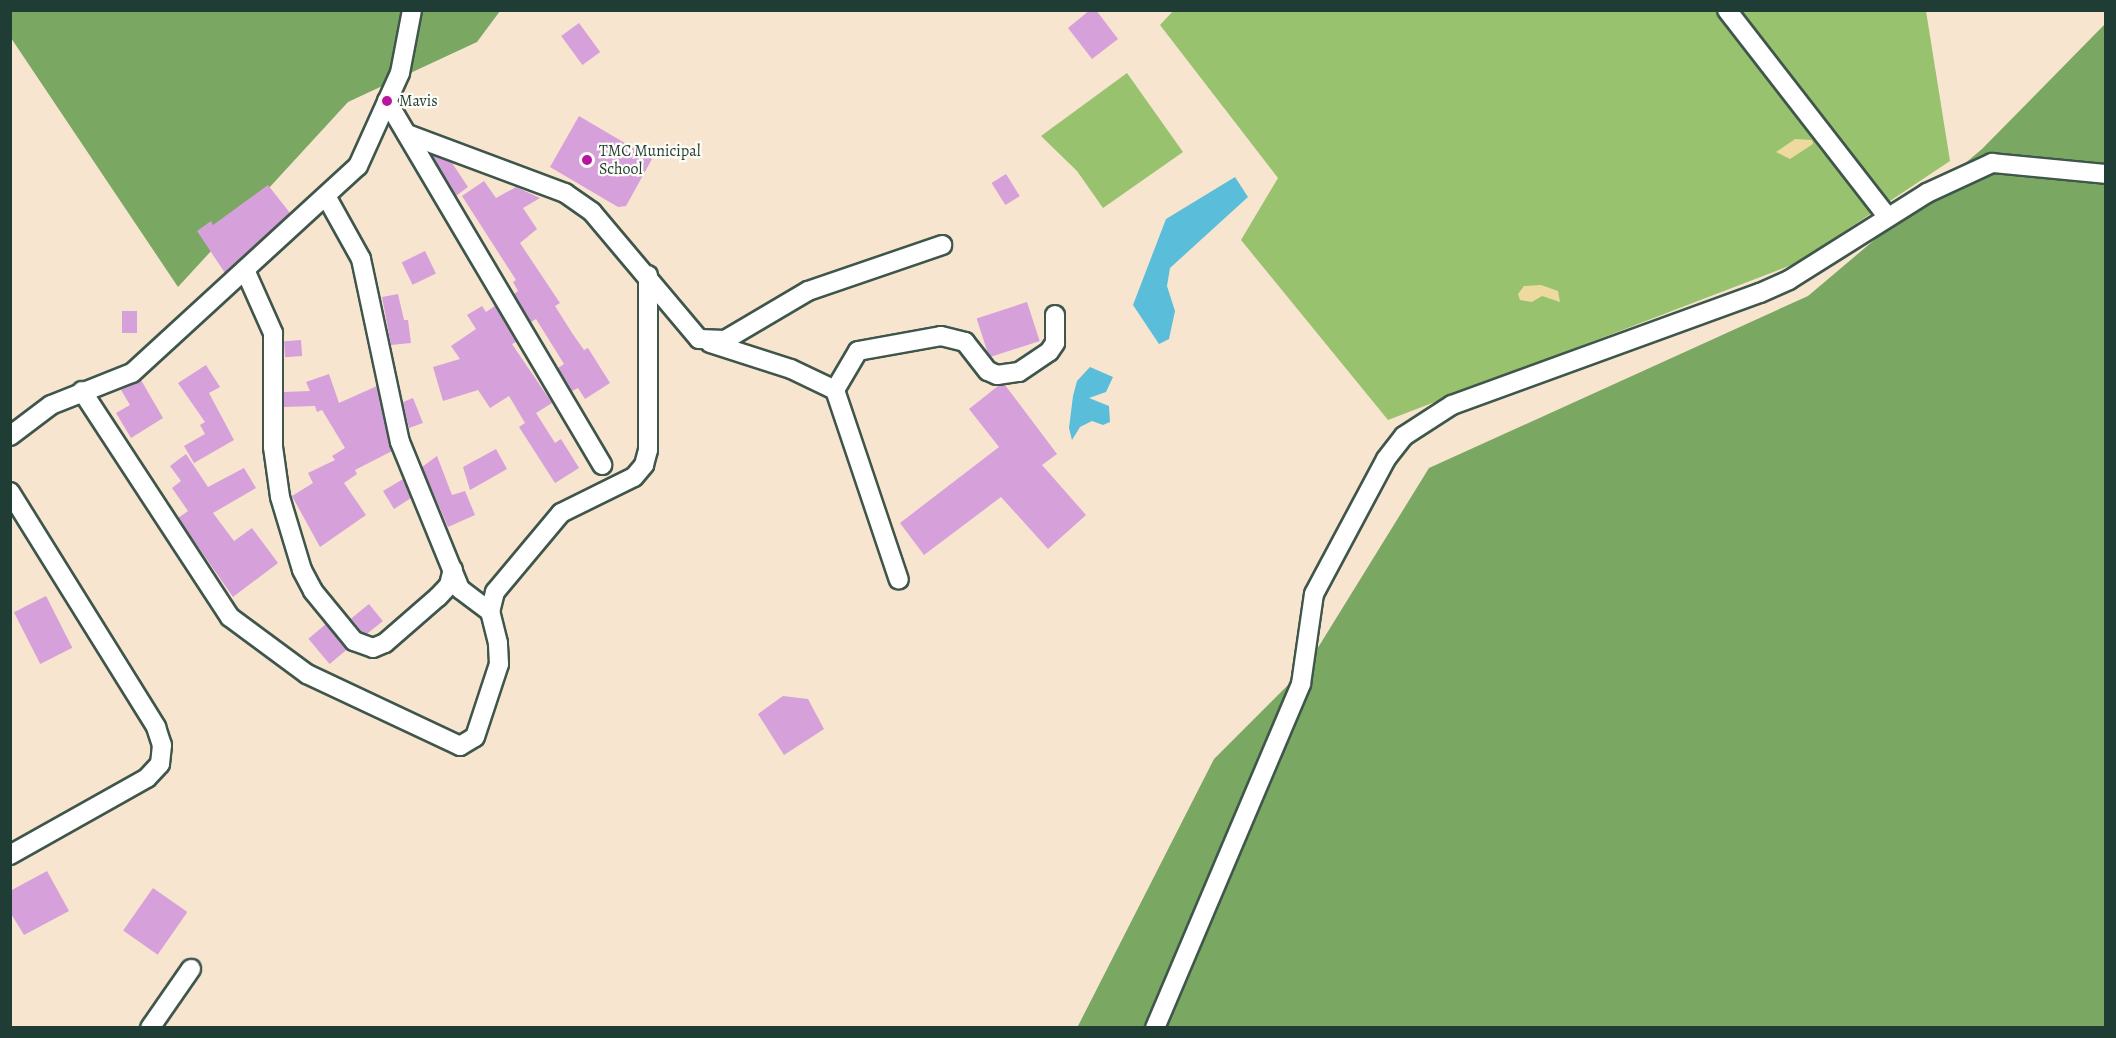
<!DOCTYPE html>
<style>
body{margin:0}
#map{position:relative;width:2116px;height:1038px;overflow:hidden;background:#f7e5d0;font-family:Alegreya,serif}
div>[style]{position:absolute}
[style*='--x']{left:calc(var(--x)*1px);top:calc(var(--y)*1px);width:calc(var(--w)*1px);rotate:calc(var(--a)*1deg)}
.green>*{inset:0;background:#99c26f}
.forest>*{inset:0;background:#7aa862}
.sand>*{inset:0;background:#eeda9e}
.water>*{inset:0;background:#5abdd9}
.building>*{inset:0;background:#d6a0db;transform-origin:0 0}
.roads{filter:drop-shadow(2px 0 #3f564b) drop-shadow(-2px 0 #3f564b) drop-shadow(0 2px #3f564b) drop-shadow(0 -2px #3f564b)}
.minor>*{height:18px;margin:-9px;padding:0 9px;transform-origin:9px;border-radius:9px;background:#fff}
.dots>*{width:16px;height:16px;translate:-50% -50%;box-sizing:border-box;border:3px solid #fdfcf7;border-radius:50%}
span{translate:-50% -50%;white-space:nowrap;text-align:center;line-height:1.15;-webkit-text-stroke:4.5px #fdfcf7;paint-order:stroke}
.poi-label{font-size:16px;color:#1f3d34}
.left{translate:0 -50%;text-align:left}
.frame{position:absolute;inset:0;border:12px solid #1f3d34;pointer-events:none}
</style>
<div id="map">
<div class="green">
<i style="clip-path:polygon(1174px 10px,1926px 11px,1950px 161px,1797px 263px,1388px 420px,1241px 240px,1278px 178px,1160px 25px)"></i>
<i style="clip-path:polygon(1127px 73px,1183px 152px,1103px 208px,1077px 171px,1041px 136px)"></i>
</div>
<div class="forest">
<i style="clip-path:polygon(10px 11px,500px 11px,477px 42px,348px 102px,178px 287px,11px 38px)"></i>
<i style="clip-path:polygon(2105px 24px,2105px 1027px,1077px 1028px,1214px 759px,1306px 667px,1429px 468px,1808px 296px,1982px 149px)"></i>
</div>
<div class="sand">
<i style="clip-path:polygon(1795px 139px,1812px 140px,1813px 144px,1790px 159px,1776px 152px)"></i>
<i style="clip-path:polygon(1541px 285px,1558px 291px,1560px 302px,1542px 296px,1532px 302px,1520px 300px,1518px 294px,1524px 286px)"></i>
</div>
<div class="water">
<i style="clip-path:polygon(1235px 177px,1248px 197px,1170px 268px,1167px 286px,1175px 311px,1169px 339px,1159px 344px,1133px 305px,1166px 219px)"></i>
<i style="clip-path:polygon(1090px 367px,1113px 377px,1106px 392px,1089px 398px,1109px 406px,1110px 422px,1103px 425px,1092px 421px,1080px 427px,1072px 440px,1069px 428px,1073px 396px,1077px 381px)"></i>
</div>
<div class="building">
<i style="clip-path:polygon(1090px 10px,1096px 10px,1118px 39px,1092px 59px,1068px 28px)"></i>
<i style="left:579px;top:23px;width:36px;height:22px;rotate:54deg"></i>
<i style="clip-path:polygon(579px 116px,652px 159px,626px 206px,618px 207px,550px 167px)"></i>
<i style="clip-path:polygon(432px 155px,452px 163px,468px 187px,456px 196px)"></i>
<i style="left:1006px;top:174px;width:26px;height:17px;rotate:58deg"></i>
<i style="clip-path:polygon(484px 181px,496px 198px,516px 187px,540px 198px,523px 208px,537px 229px,520px 243px,560px 303px,555px 306px,572px 333px,584px 350px,588px 348px,610px 383px,585px 399px,578px 388px,572px 391px,558px 368px,564px 364px,536px 319px,531px 322px,514px 294px,518px 291px,513px 282px,516px 280px,462px 196px)"></i>
<i style="clip-path:polygon(268px 185px,290px 213px,225px 273px,197px 231px,211px 221px,213px 225px)"></i>
<i style="left:425px;top:251px;width:25px;height:26px;rotate:64deg"></i>
<i style="clip-path:polygon(398px 294px,404px 320px,408px 320px,411px 343px,391px 345px,382px 297px)"></i>
<i style="left:1027px;top:302px;width:41px;height:53px;rotate:72deg"></i>
<i style="clip-path:polygon(482px 306px,486px 312px,495px 306px,516px 342px,512px 344px,552px 403px,536px 413px,555px 443px,561px 439px,579px 468px,555px 483px,519px 427px,525px 423px,509px 396px,490px 408px,478px 390px,443px 401px,433px 367px,460px 359px,451px 346px,476px 329px,467px 315px)"></i>
<i style="left:122px;top:311px;width:15px;height:22px"></i>
<i style="left:301px;top:340px;width:16px;height:17px;rotate:86deg"></i>
<i style="clip-path:polygon(206px 365px,220px 387px,209px 393px,234px 440px,194px 463px,184px 446px,205px 434px,200px 425px,205px 422px,178px 383px)"></i>
<i style="clip-path:polygon(329px 374px,339px 403px,377px 386px,392px 451px,355px 470px,357px 474px,344px 483px,366px 515px,320px 547px,292px 496px,313px 483px,308px 473px,335px 460px,332px 456px,345px 448px,322px 410px,317px 412px,315px 406px,284px 407px,284px 392px,310px 391px,306px 382px)"></i>
<i style="clip-path:polygon(141px 380px,163px 418px,131px 438px,116px 413px,130px 405px,121px 390px)"></i>
<i style="clip-path:polygon(1005px 385px,1057px 454px,1042px 465px,1086px 515px,1048px 549px,1001px 497px,924px 555px,900px 523px,999px 447px,969px 409px,998px 386px)"></i>
<i style="clip-path:polygon(413px 398px,423px 423px,409px 428px,403px 402px)"></i>
<i style="clip-path:polygon(496px 449px,507px 469px,470px 490px,463px 467px)"></i>
<i style="clip-path:polygon(186px 454px,208px 487px,244px 468px,256px 488px,213px 513px,234px 541px,252px 528px,278px 563px,233px 597px,178px 518px,188px 511px,172px 488px,181px 481px,170px 466px)"></i>
<i style="clip-path:polygon(437px 456px,452px 495px,465px 491px,475px 515px,448px 527px,422px 467px)"></i>
<i style="clip-path:polygon(403px 479px,411px 498px,394px 509px,383px 491px)"></i>
<i style="left:46px;top:596px;width:58px;height:36px;rotate:63deg"></i>
<i style="left:369px;top:604px;width:22px;height:23px;rotate:51deg"></i>
<i style="left:326px;top:624px;width:33px;height:23px;rotate:50deg"></i>
<i style="clip-path:polygon(783px 696px,808px 699px,824px 729px,784px 755px,758px 714px)"></i>
<i style="clip-path:polygon(47px 871px,69px 911px,24px 935px,10px 912px,10px 891px)"></i>
<i style="left:153px;top:888px;width:42px;height:52px;rotate:35deg"></i>
</div>
<div class="roads">
<div class="minor">
<i style="--x:1727;--y:10;--w:261;--a:52.2"></i>
<i style="--x:387;--y:101;--w:423;--a:59.4"></i>
<i style="--x:407;--y:134;--w:169;--a:20.5"></i>
<i style="--x:565;--y:193;--w:33;--a:35"></i>
<i style="--x:592;--y:212;--w:166;--a:49.9"></i>
<i style="--x:699;--y:339;--w:26;--a:2"></i>
<i style="--x:725;--y:340;--w:96;--a:-30.6"></i>
<i style="--x:808;--y:291;--w:142;--a:-18.9"></i>
<i style="--x:326;--y:196;--w:72;--a:60.9"></i>
<i style="--x:361;--y:259;--w:187;--a:78"></i>
<i style="--x:400;--y:442;--w:159;--a:67.8"></i>
<i style="--x:460;--y:589;--w:38;--a:37"></i>
<i style="--x:245;--y:270;--w:69;--a:66"></i>
<i style="--x:273;--y:333;--w:114;--a:90"></i>
<i style="--x:273;--y:447;--w:50;--a:82"></i>
<i style="--x:280;--y:497;--w:76;--a:73.2"></i>
<i style="--x:302;--y:570;--w:24;--a:62"></i>
<i style="--x:313;--y:591;--w:65;--a:50.6"></i>
<i style="--x:354;--y:641;--w:20;--a:20"></i>
<i style="--x:373;--y:648;--w:13;--a:-23"></i>
<i style="--x:385;--y:643;--w:70;--a:-41"></i>
<i style="--x:438;--y:597;--w:16;--a:-47"></i>
<i style="--x:449;--y:585;--w:16;--a:-76"></i>
<i style="--x:710;--y:343;--w:85;--a:17.8"></i>
<i style="--x:791;--y:369;--w:49;--a:25.5"></i>
<i style="--x:835;--y:390;--w:200;--a:71.4"></i>
<i style="--x:835;--y:390;--w:45;--a:-59.5"></i>
<i style="--x:858;--y:351;--w:84;--a:-10.2"></i>
<i style="--x:941;--y:336;--w:25;--a:14"></i>
<i style="--x:965;--y:342;--w:37;--a:52"></i>
<i style="--x:988;--y:371;--w:10;--a:24"></i>
<i style="--x:997;--y:375;--w:22;--a:-8"></i>
<i style="--x:1019;--y:372;--w:36;--a:-34"></i>
<i style="--x:1049;--y:352;--w:11;--a:-56"></i>
<i style="--x:1055;--y:343;--w:28;--a:-90"></i>
<i style="--x:82;--y:391;--w:270;--a:56.8"></i>
<i style="--x:230;--y:617;--w:96;--a:36.5"></i>
<i style="--x:307;--y:674;--w:169;--a:25.2"></i>
<i style="--x:460;--y:746;--w:17;--a:-31"></i>
<i style="--x:475;--y:737;--w:77;--a:-71.8"></i>
<i style="--x:499;--y:664;--w:21;--a:-93"></i>
<i style="--x:498;--y:643;--w:32;--a:-104"></i>
<i style="--x:490;--y:612;--w:21;--a:-76"></i>
<i style="--x:495;--y:592;--w:103;--a:-50.1"></i>
<i style="--x:561;--y:513;--w:81;--a:-26.3"></i>
<i style="--x:634;--y:477;--w:16;--a:-50"></i>
<i style="--x:644;--y:465;--w:16;--a:-75"></i>
<i style="--x:648;--y:450;--w:175;--a:-90"></i>
<i style="--x:10;--y:436;--w:51;--a:-37.1"></i>
<i style="--x:51;--y:405;--w:87;--a:-21.6"></i>
<i style="--x:132;--y:373;--w:306;--a:-42.5"></i>
<i style="--x:358;--y:166;--w:102;--a:-65.7"></i>
<i style="--x:400;--y:73;--w:64;--a:-79.2"></i>
<i style="--x:10;--y:492;--w:277;--a:58.1"></i>
<i style="--x:156;--y:727;--w:19;--a:72"></i>
<i style="--x:162;--y:745;--w:19;--a:96"></i>
<i style="--x:160;--y:764;--w:19;--a:133"></i>
<i style="--x:147;--y:778;--w:157;--a:150.7"></i>
<i style="--x:150;--y:1028;--w:72;--a:-55.2"></i>
<i style="--x:1155;--y:1028;--w:374;--a:-67"></i>
<i style="--x:1301;--y:684;--w:91;--a:-81.8"></i>
<i style="--x:1314;--y:594;--w:153;--a:-61.9"></i>
<i style="--x:1386;--y:459;--w:29;--a:-52"></i>
<i style="--x:1404;--y:436;--w:57;--a:-32.9"></i>
<i style="--x:1452;--y:405;--w:328;--a:-20"></i>
<i style="--x:1760;--y:293;--w:32;--a:-24"></i>
<i style="--x:1789;--y:280;--w:163;--a:-32.2"></i>
<i style="--x:1927;--y:193;--w:72;--a:-24.8"></i>
<i style="--x:1992;--y:163;--w:115;--a:5.5"></i>
</div>
</div>
<div class="dots">
<i style="left:387px;top:101px;background:#b5179e"></i>
<i style="left:587px;top:160px;background:#b5179e"></i>
</div>
<div class="poi-label">
<span class="left" style="left:399px;top:101px">Mavis</span>
<span class="left" style="left:599px;top:160px">TMC Municipal<br>School</span>
</div>
<div class="frame"></div>
</div>
